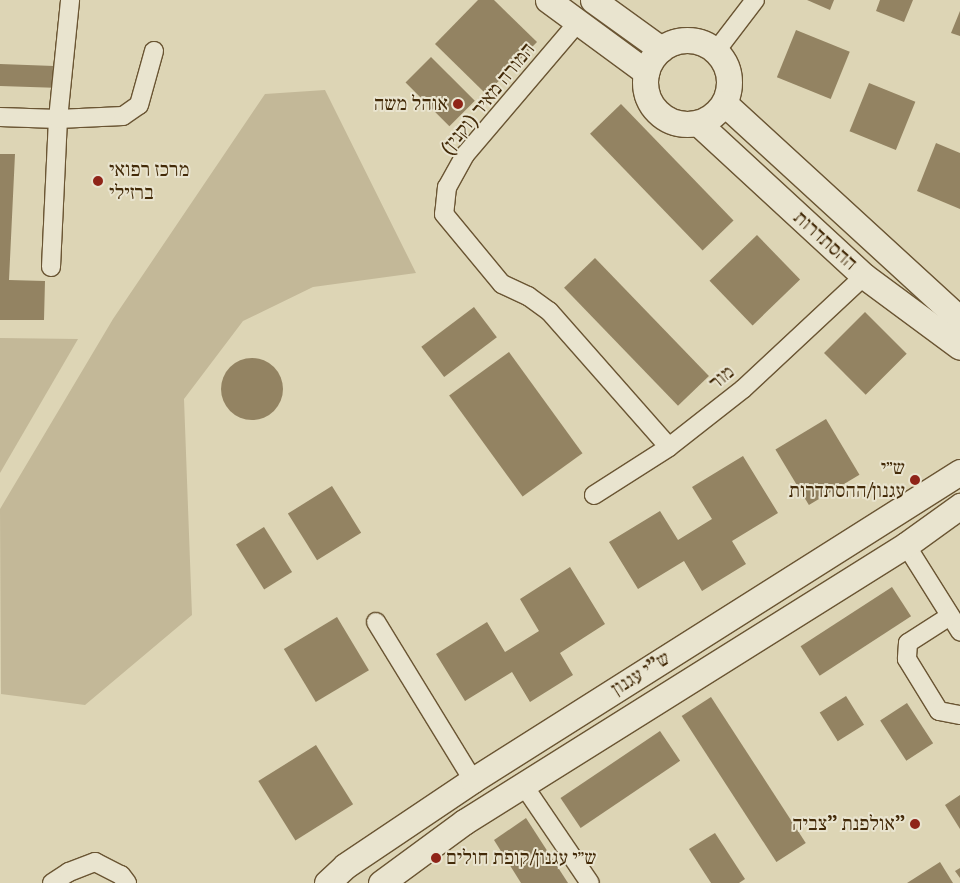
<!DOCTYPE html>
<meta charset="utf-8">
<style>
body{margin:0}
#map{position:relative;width:960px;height:883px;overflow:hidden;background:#ddd5b5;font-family:"IM FELL DW Pica","Frank Ruhl Libre",serif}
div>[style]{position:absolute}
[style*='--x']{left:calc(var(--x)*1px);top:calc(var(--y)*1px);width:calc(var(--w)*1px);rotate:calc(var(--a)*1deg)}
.green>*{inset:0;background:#c3b898}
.building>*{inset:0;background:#938362;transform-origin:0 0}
.round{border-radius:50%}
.roads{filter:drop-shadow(1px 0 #6a5533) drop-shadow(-1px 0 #6a5533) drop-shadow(0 1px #6a5533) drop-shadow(0 -1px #6a5533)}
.street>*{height:18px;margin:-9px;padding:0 9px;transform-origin:9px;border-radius:9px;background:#e9e4cf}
.secondary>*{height:25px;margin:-12.5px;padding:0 12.5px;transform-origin:12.5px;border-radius:12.5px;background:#e9e4cf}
.secondary>.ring{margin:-12.5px;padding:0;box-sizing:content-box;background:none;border:25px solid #e9e4cf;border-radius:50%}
.dots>*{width:14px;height:14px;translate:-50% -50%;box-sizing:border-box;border:2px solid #e9e4cf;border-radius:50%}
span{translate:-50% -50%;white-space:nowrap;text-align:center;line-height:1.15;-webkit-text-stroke:4px #e9e4cf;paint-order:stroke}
.street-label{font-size:20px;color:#432a08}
.poi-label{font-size:20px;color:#432a08}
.right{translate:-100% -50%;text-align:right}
.left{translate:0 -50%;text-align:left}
</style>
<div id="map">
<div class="green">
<i style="clip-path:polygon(325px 90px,416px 273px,313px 287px,243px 321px,184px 399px,192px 615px,85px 705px,1px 694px,0 509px,113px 319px,265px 94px)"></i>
<i style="clip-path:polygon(0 338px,78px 339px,0 473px)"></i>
</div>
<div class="building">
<i style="clip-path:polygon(478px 0,494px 0,537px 42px,486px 94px,435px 44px)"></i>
<i style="clip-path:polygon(807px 0,834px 0,830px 10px)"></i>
<i style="clip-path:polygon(880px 0,913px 0,904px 22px,876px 11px)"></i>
<i style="clip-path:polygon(960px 11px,960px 36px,951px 33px)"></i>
<i style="left:796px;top:30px;width:58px;height:51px;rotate:22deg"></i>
<i style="left:431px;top:57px;width:62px;height:36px;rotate:45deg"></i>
<i style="left:0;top:64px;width:54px;height:22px;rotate:2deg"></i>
<i style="left:869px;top:83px;width:50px;height:52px;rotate:22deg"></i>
<i style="left:621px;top:104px;width:162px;height:43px;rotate:46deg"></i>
<i style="clip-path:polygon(936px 143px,960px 153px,960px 209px,917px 191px)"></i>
<i style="clip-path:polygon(0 154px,15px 154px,9px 280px,45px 281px,44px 320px,0 320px)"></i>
<i style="left:757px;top:235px;width:62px;height:66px;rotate:46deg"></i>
<i style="left:595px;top:258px;width:164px;height:43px;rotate:46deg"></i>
<i style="left:474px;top:307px;width:38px;height:66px;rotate:53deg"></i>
<i style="left:865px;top:312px;width:59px;height:58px;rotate:45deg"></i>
<i style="left:509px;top:352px;width:125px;height:74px;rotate:54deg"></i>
<i class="round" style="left:221px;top:358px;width:62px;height:62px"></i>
<i style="left:826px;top:419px;width:65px;height:59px;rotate:59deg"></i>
<i style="clip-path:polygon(743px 456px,778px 513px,732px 541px,746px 564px,702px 591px,684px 561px,638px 589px,609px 542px,660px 511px,678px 540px,712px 519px,692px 487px)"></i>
<i style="left:332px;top:486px;width:55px;height:52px;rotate:58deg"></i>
<i style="left:264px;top:527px;width:53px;height:33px;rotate:58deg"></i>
<i style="clip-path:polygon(570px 567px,605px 624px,560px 653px,573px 675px,530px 702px,512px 672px,465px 701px,436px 654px,487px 622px,505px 652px,539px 631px,520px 599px)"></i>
<i style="left:892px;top:587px;width:35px;height:109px;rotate:57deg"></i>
<i style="left:337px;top:617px;width:62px;height:62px;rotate:59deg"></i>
<i style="left:846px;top:696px;width:34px;height:31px;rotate:58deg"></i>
<i style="left:711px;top:697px;width:174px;height:35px;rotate:57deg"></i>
<i style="left:907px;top:703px;width:48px;height:32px;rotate:57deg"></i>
<i style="left:660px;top:731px;width:36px;height:120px;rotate:56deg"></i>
<i style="left:316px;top:745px;width:70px;height:68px;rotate:58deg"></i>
<i style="clip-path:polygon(960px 795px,960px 829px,945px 805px)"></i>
<i style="clip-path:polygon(526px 818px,568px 883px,521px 883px,494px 840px)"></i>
<i style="clip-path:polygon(715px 833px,745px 879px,739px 883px,711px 883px,689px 849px)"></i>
<i style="clip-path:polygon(940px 862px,953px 883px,907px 883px)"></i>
<i style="clip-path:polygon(960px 868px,960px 878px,955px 871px)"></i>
</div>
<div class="roads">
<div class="street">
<i style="--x:579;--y:21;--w:176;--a:130.4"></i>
<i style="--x:465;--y:155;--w:37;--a:119"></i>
<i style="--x:447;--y:187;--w:27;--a:96"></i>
<i style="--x:444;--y:214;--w:91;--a:50.4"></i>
<i style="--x:502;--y:284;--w:29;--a:25"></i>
<i style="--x:528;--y:296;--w:26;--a:36"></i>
<i style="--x:549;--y:311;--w:181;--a:48.6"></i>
<i style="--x:716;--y:51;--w:64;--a:-52.6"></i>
<i style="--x:0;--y:117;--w:58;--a:2"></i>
<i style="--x:58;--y:119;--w:65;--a:-2.6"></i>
<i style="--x:123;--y:116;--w:19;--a:-35"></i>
<i style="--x:139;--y:105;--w:56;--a:-74.5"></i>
<i style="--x:51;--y:267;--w:148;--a:-87.3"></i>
<i style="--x:58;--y:119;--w:120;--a:-84.2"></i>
<i style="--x:594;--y:495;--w:89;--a:-32.6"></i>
<i style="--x:669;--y:447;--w:94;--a:-38.1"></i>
<i style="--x:743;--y:389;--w:166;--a:-43"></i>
<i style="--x:906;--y:545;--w:102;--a:57.9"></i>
<i style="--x:950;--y:616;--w:50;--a:147.3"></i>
<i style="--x:908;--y:643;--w:16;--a:94"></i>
<i style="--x:907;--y:659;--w:61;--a:58.4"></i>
<i style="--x:939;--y:711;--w:21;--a:11"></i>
<i style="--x:376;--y:622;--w:185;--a:58.5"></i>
<i style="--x:524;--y:786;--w:117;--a:55.8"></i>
<i style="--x:52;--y:883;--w:20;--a:-33"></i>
<i style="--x:69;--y:872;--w:28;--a:-21"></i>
<i style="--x:95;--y:862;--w:29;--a:27"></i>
<i style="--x:121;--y:875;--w:10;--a:53"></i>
</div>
<div class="secondary">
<i style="--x:548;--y:0;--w:122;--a:36.3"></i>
<i style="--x:593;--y:0;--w:84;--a:35.8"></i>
<i class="ring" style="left:645px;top:40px;width:59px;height:59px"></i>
<i style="--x:724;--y:103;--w:320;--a:42.5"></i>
<i style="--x:698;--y:123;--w:226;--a:42.7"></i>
<i style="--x:864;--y:276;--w:119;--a:36.5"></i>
<i style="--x:327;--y:883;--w:25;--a:-43"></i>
<i style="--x:345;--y:866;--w:154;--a:-33.9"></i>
<i style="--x:473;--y:780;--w:576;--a:-32.31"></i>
<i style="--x:381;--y:883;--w:103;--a:-36.3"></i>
<i style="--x:464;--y:822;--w:522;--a:-32.08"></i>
<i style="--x:906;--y:545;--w:67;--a:-35.8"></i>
</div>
</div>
<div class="dots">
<i style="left:458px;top:104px;background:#8f2418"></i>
<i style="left:98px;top:181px;background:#8f2418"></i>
<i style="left:915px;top:480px;background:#8f2418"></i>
<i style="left:915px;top:824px;background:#8f2418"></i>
<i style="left:436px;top:858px;background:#8f2418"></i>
</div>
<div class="street-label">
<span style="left:488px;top:99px;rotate:-51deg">המורה מאיר (וקנין)</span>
<span style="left:825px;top:241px;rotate:42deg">ההסתדרות</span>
<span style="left:722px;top:378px;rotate:-40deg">מור</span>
<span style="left:641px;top:674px;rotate:-32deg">ש"י עגנון</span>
</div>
<div class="poi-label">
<span class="right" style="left:448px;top:104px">אוהל משה</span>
<span class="left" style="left:109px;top:182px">מרכז רפואי<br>ברזילי</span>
<span class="right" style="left:905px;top:480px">ש״י<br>עגנון/ההסתדרות</span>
<span class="right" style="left:905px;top:824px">אולפנת "צביה"</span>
<span class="left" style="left:446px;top:858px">ש״י עגנון/קופת חולים</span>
</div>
</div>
